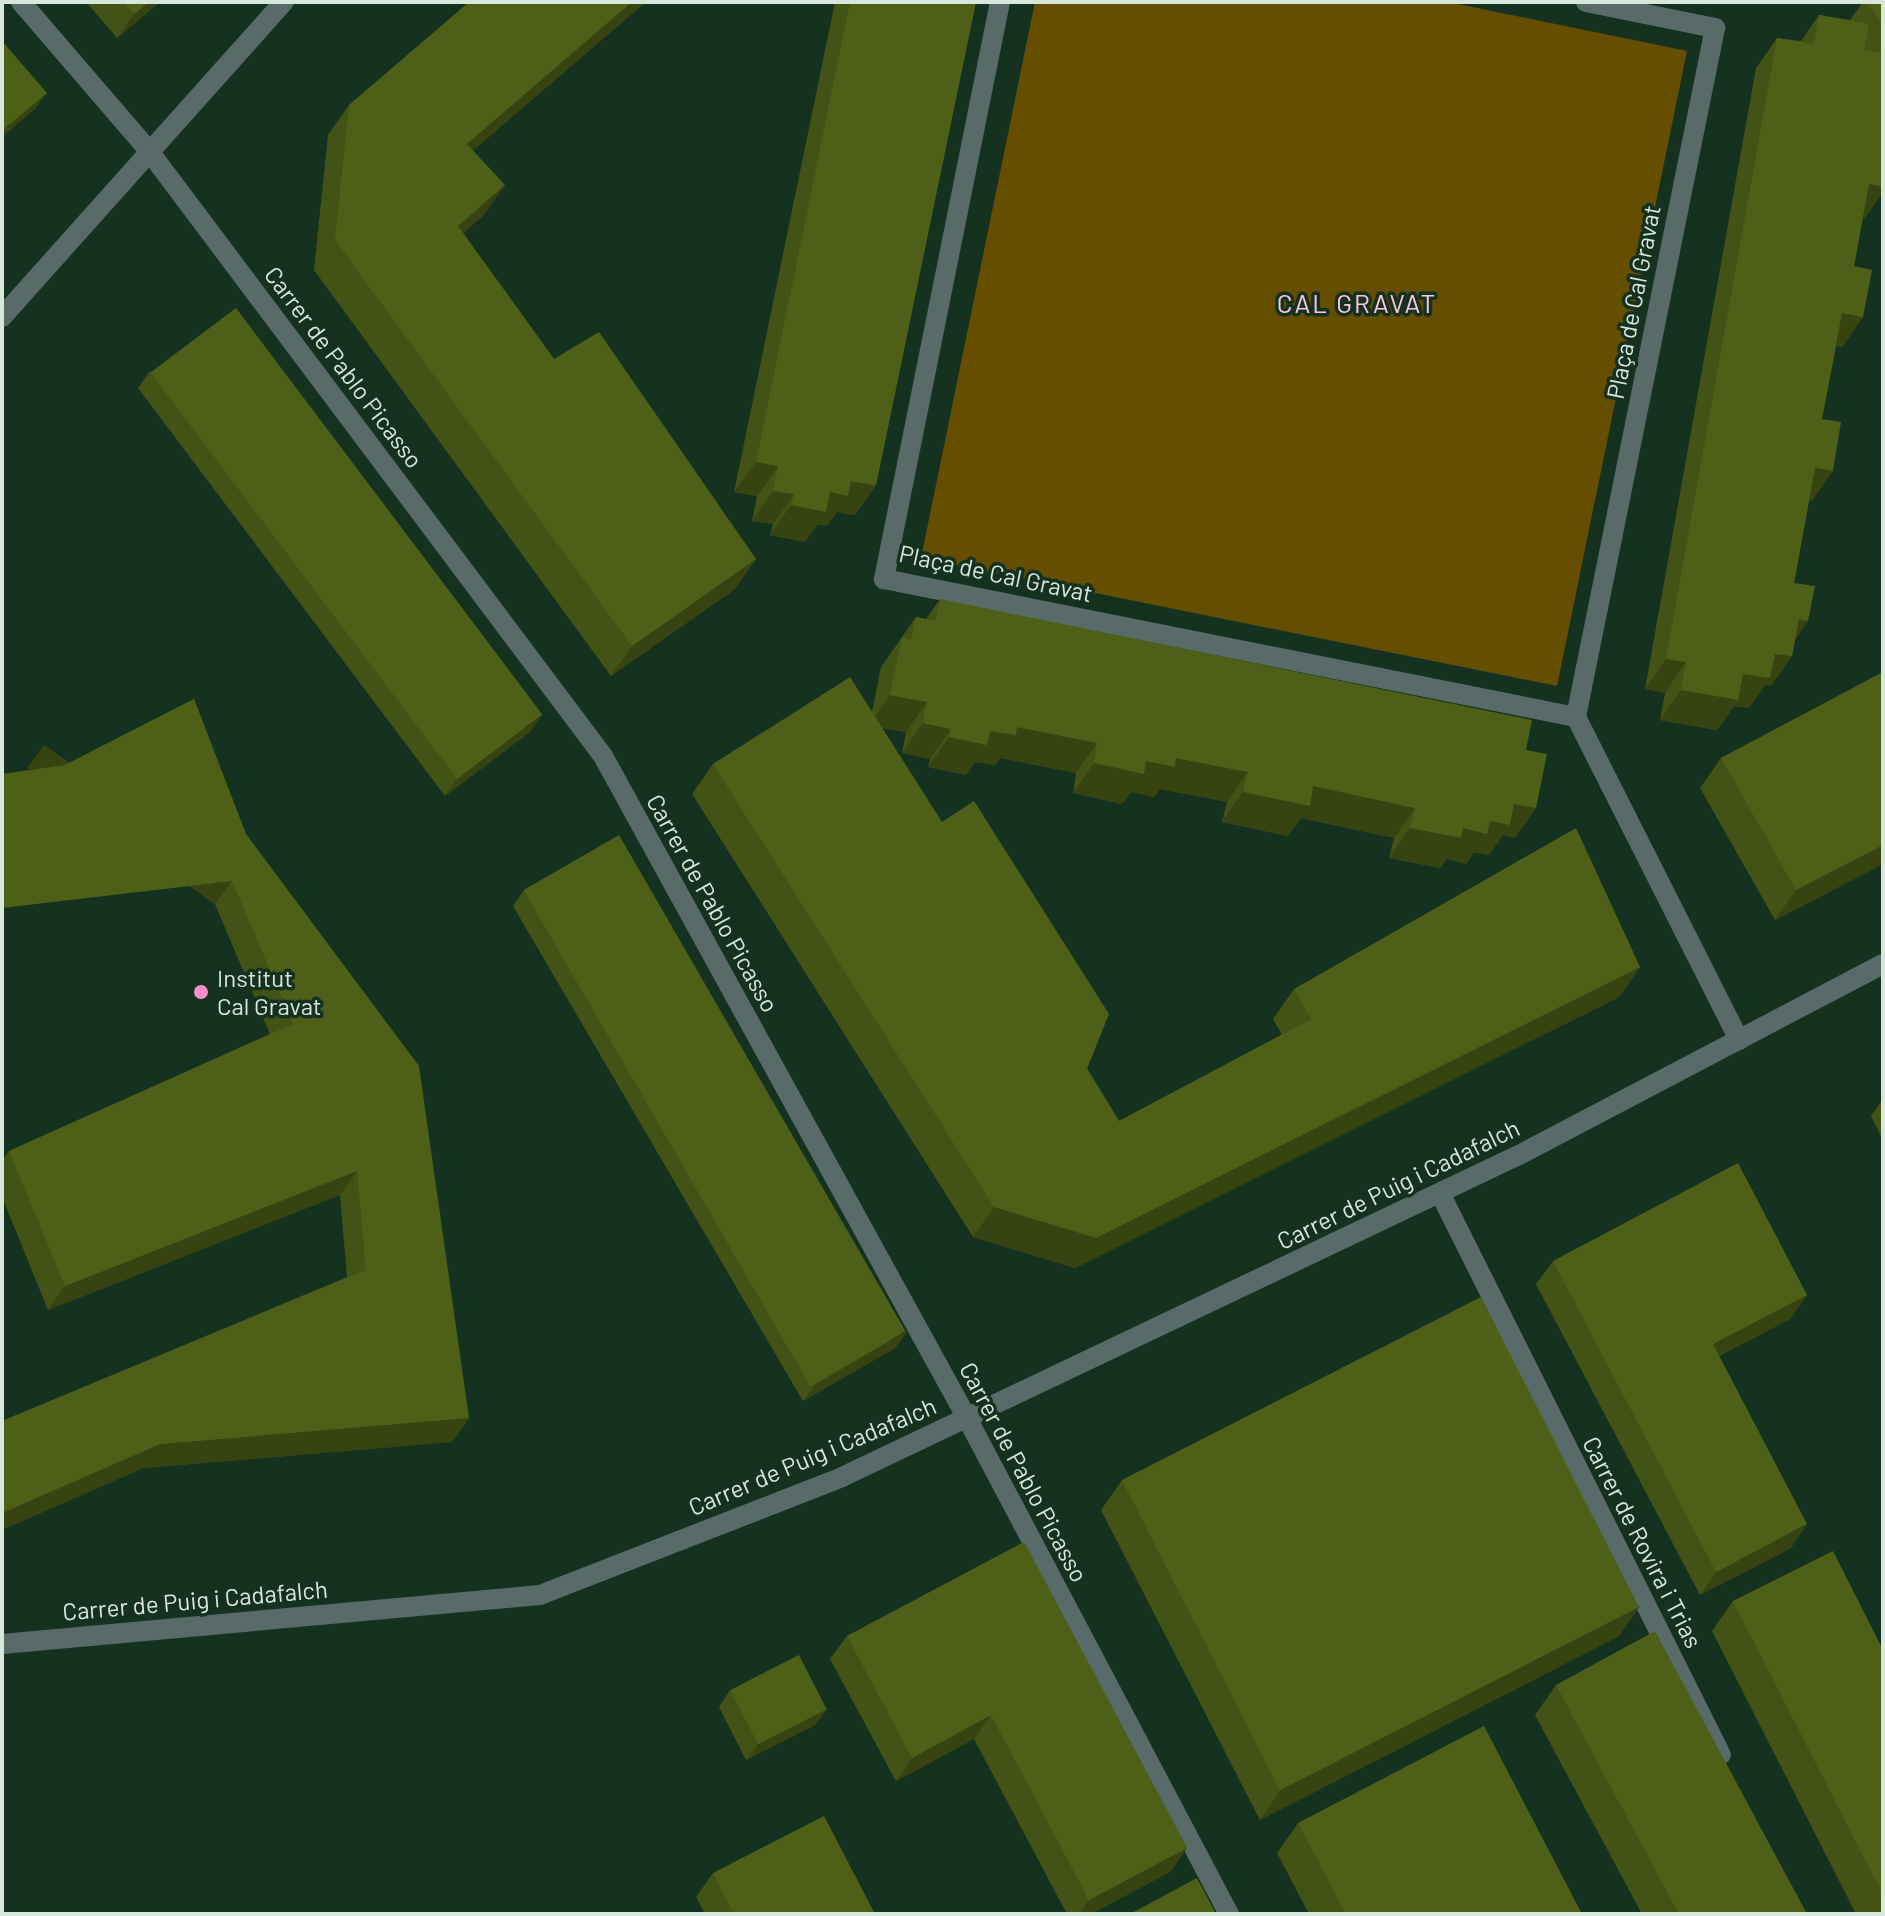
<!DOCTYPE html>
<meta charset="utf-8">
<style>
body{margin:0}
#map{position:relative;width:1885px;height:1916px;overflow:hidden;background:#153221;font-family:Barlow,sans-serif}
div>[style]{position:absolute}
[style*='--x']{left:calc(var(--x)*1px);top:calc(var(--y)*1px);width:calc(var(--w)*1px);rotate:calc(var(--a)*1deg)}
.green>*{inset:0;background:#664e00}
.street>*{height:20px;margin:-10px;padding:0 10px;transform-origin:10px;border-radius:10px;background:#596b69}
.wall>*{inset:0;background:#435315}
.shaded-wall>*{inset:0;background:#374311;transform-origin:0 0}
.building>*{inset:0;background:#4e6018;transform-origin:0 0}
.dots>*{width:22px;height:22px;translate:-50% -50%;box-sizing:border-box;border:4px solid #153221;border-radius:50%}
span{translate:-50% -50%;white-space:nowrap;text-align:center;line-height:1.15;-webkit-text-stroke:7px #153221;paint-order:stroke}
.street-label{font-size:24px;color:#d7e7dc}
.poi-label{font-size:24px;color:#d7e7dc}
.left{translate:0 -50%;text-align:left}
.neighbourhood-label{font-size:26px;color:#ffc3e3;letter-spacing:2px}
.frame{position:absolute;inset:0;border:4px solid #d7e7dc;pointer-events:none}
</style>
<div id="map">
<div class="green">
<i style="clip-path:polygon(1035px 2px,1448px 2px,1687px 51px,1557px 686px,921px 558px)"></i>
</div>
<div class="street">
<i style="--x:21;--y:2;--w:196;--a:49.3"></i>
<i style="--x:149;--y:151;--w:756;--a:53.11"></i>
<i style="--x:603;--y:756;--w:755;--a:61.2"></i>
<i style="--x:967;--y:1418;--w:561;--a:62.16"></i>
<i style="--x:1000;--y:2;--w:589;--a:101.37"></i>
<i style="--x:884;--y:579;--w:706;--a:11.28"></i>
<i style="--x:1586;--y:2;--w:132;--a:11.4"></i>
<i style="--x:1715;--y:28;--w:703;--a:101.41"></i>
<i style="--x:1576;--y:717;--w:362;--a:63.2"></i>
<i style="--x:2;--y:317;--w:423;--a:-48.2"></i>
<i style="--x:1440;--y:1193;--w:628;--a:63.43"></i>
<i style="--x:2;--y:1644;--w:540;--a:-5.2"></i>
<i style="--x:540;--y:1595;--w:324;--a:-21.3"></i>
<i style="--x:842;--y:1477;--w:750;--a:-25.44"></i>
<i style="--x:1519;--y:1155;--w:411;--a:-27.7"></i>
</div>
<div class="wall">
<i style="clip-path:polygon(86px 2px,160px 2px,117px 38px)"></i>
<i style="clip-path:polygon(835px 2px,976px 2px,876px 485px,855px 515px,837px 512px,827px 526px,818px 524px,805px 542px,770px 535px,773px 524px,752px 521px,757px 496px,734px 492px)"></i>
<i style="clip-path:polygon(1863px 2px,1883px 2px,1883px 74px,1865px 218px,1863px 217px,1854px 266px,1863px 317px,1842px 347px,1836px 346px,1822px 419px,1812px 501px,1809px 501px,1794px 583px,1808px 621px,1795px 640px,1792px 656px,1771px 686px,1765px 685px,1749px 708px,1734px 706px,1717px 730px,1660px 720px,1665px 693px,1645px 689px,1756px 68px,1777px 38px,1801px 41px,1819px 15px,1850px 20px)"></i>
<i style="clip-path:polygon(349px 105px,473px 150px,484px 215px,463px 233px,554px 359px,756px 559px,735px 589px,611px 676px,314px 270px,328px 135px)"></i>
<i style="clip-path:polygon(150px 371px,530px 732px,445px 796px,138px 388px)"></i>
<i style="clip-path:polygon(940px 599px,1526px 750px,1536px 808px,1515px 838px,1503px 835px,1489px 855px,1474px 852px,1466px 864px,1447px 859px,1440px 868px,1389px 858px,1394px 838px,1301px 818px,1288px 836px,1222px 822px,1227px 802px,1160px 789px,1154px 797px,1131px 792px,1122px 804px,1073px 793px,1076px 773px,1000px 758px,995px 765px,975px 762px,966px 775px,928px 767px,930px 759px,902px 753px,906px 732px,882px 728px,1119px 1121px,1282px 1035px,1273px 1019px,1294px 989px,1640px 967px,1619px 997px,1075px 1268px,973px 1237px,692px 794px,713px 764px,872px 712px,881px 667px,916px 617px,926px 619px)"></i>
<i style="clip-path:polygon(1883px 672px,1883px 864px,1775px 920px,1700px 788px,1721px 758px)"></i>
<i style="clip-path:polygon(194px 699px,469px 1418px,452px 1442px,143px 1468px,2px 1530px,2px 1421px,347px 1277px,340px 1195px,48px 1310px,2px 1197px,2px 1161px,9px 1151px,270px 1034px,215px 904px,65px 765px)"></i>
<i style="clip-path:polygon(524px 890px,897px 1347px,803px 1401px,513px 906px)"></i>
<i style="clip-path:polygon(1883px 1099px,1883px 1140px,1871px 1116px)"></i>
<i style="clip-path:polygon(1553px 1261px,1807px 1295px,1790px 1319px,1719px 1356px,1791px 1548px,1700px 1595px,1536px 1284px)"></i>
<i style="clip-path:polygon(1122px 1480px,1619px 1636px,1260px 1820px,1101px 1510px)"></i>
<i style="clip-path:polygon(1024px 1542px,1187px 1848px,1170px 1872px,1091px 1914px,1067px 1914px,974px 1739px,896px 1781px,830px 1659px,847px 1636px)"></i>
<i style="clip-path:polygon(1733px 1601px,1883px 1650px,1883px 1914px,1856px 1914px,1712px 1631px)"></i>
<i style="clip-path:polygon(1556px 1685px,1807px 1914px,1642px 1914px,1535px 1715px)"></i>
<i style="clip-path:polygon(730px 1690px,827px 1709px,815px 1725px,746px 1760px,719px 1707px)"></i>
<i style="clip-path:polygon(1298px 1823px,1582px 1914px,1309px 1914px,1277px 1853px)"></i>
<i style="clip-path:polygon(713px 1873px,875px 1914px,705px 1914px,696px 1897px)"></i>
</div>
<div class="shaded-wall">
<i style="clip-path:polygon(149px 2px,160px 2px,117px 38px,134px 14px)"></i>
<i style="clip-path:polygon(632px 2px,646px 2px,446px 174px,467px 144px)"></i>
<i style="clip-path:polygon(47px 93px,35px 109px,2px 137px,2px 131px)"></i>
<i style="clip-path:polygon(1869px 184px,1883px 187px,1883px 192px,1865px 218px,1848px 214px)"></i>
<i style="clip-path:polygon(505px 185px,484px 215px,437px 256px,458px 226px)"></i>
<i style="clip-path:polygon(1842px 313px,1863px 317px,1842px 347px,1821px 343px)"></i>
<i style="clip-path:polygon(756px 462px,778px 466px,757px 496px,734px 492px)"></i>
<i style="clip-path:polygon(1815px 468px,1833px 471px,1812px 501px,1794px 498px)"></i>
<i style="clip-path:polygon(851px 481px,876px 485px,855px 515px,837px 512px,827px 526px,818px 524px,805px 542px,770px 535px,791px 505px,830px 492px)"></i>
<i style="clip-path:polygon(773px 491px,794px 494px,773px 524px,752px 521px)"></i>
<i style="clip-path:polygon(756px 559px,735px 589px,611px 676px,632px 646px)"></i>
<i style="clip-path:polygon(1799px 619px,1808px 621px,1787px 651px)"></i>
<i style="clip-path:polygon(1775px 654px,1792px 656px,1771px 686px,1765px 685px,1749px 708px,1734px 706px,1717px 730px,1660px 720px,1681px 690px,1743px 674px)"></i>
<i style="clip-path:polygon(1666px 659px,1686px 662px,1665px 693px,1645px 689px)"></i>
<i style="clip-path:polygon(890px 695px,927px 702px,906px 732px,869px 725px)"></i>
<i style="clip-path:polygon(542px 715px,530px 732px,445px 796px,456px 780px)"></i>
<i style="clip-path:polygon(923px 723px,951px 729px,930px 759px,902px 753px)"></i>
<i style="clip-path:polygon(1017px 727px,1097px 743px,1076px 773px,1000px 758px,995px 765px,975px 762px,966px 775px,928px 767px,949px 737px)"></i>
<i style="clip-path:polygon(1176px 758px,1248px 772px,1227px 802px,1160px 789px,1154px 797px,1131px 792px,1122px 804px,1073px 793px,1094px 763px,1146px 761px)"></i>
<i style="clip-path:polygon(1313px 786px,1415px 808px,1394px 838px,1301px 818px,1288px 836px,1222px 822px,1243px 792px)"></i>
<i style="clip-path:polygon(1514px 804px,1536px 808px,1515px 838px,1503px 835px,1489px 855px,1474px 852px,1466px 864px,1447px 859px,1440px 868px,1389px 858px,1410px 828px,1463px 828px,1490px 821px)"></i>
<i style="clip-path:polygon(1883px 845px,1883px 864px,1775px 920px,1796px 890px)"></i>
<i style="left:232px;top:881px;width:29px;height:232px;rotate:126deg"></i>
<i style="clip-path:polygon(1640px 967px,1619px 997px,1075px 1268px,973px 1237px,994px 1207px)"></i>
<i style="clip-path:polygon(357px 1171px,340px 1195px,48px 1310px,65px 1286px)"></i>
<i style="clip-path:polygon(1807px 1295px,1790px 1319px,1696px 1367px,1713px 1344px)"></i>
<i style="clip-path:polygon(908px 1330px,897px 1347px,803px 1401px,815px 1385px)"></i>
<i style="clip-path:polygon(469px 1418px,452px 1442px,143px 1468px,2px 1530px,2px 1513px,160px 1444px)"></i>
<i style="clip-path:polygon(1807px 1524px,1791px 1548px,1700px 1595px,1716px 1572px)"></i>
<i style="clip-path:polygon(1640px 1606px,1619px 1636px,1260px 1820px,1281px 1790px)"></i>
<i style="clip-path:polygon(827px 1709px,815px 1725px,746px 1760px,758px 1744px)"></i>
<i style="clip-path:polygon(991px 1715px,974px 1739px,896px 1781px,912px 1758px)"></i>
<i style="clip-path:polygon(1187px 1848px,1170px 1872px,1091px 1914px,1079px 1914px,1089px 1900px)"></i>
</div>
<div class="building">
<i style="clip-path:polygon(123px 2px,149px 2px,134px 14px)"></i>
<i style="clip-path:polygon(469px 2px,632px 2px,467px 144px,505px 185px,458px 226px,554px 359px,599px 332px,756px 559px,632px 646px,335px 240px,349px 105px)"></i>
<i style="clip-path:polygon(850px 2px,976px 2px,876px 485px,851px 481px,848px 496px,830px 492px,826px 512px,791px 505px,794px 494px,773px 491px,778px 466px,756px 462px)"></i>
<i style="clip-path:polygon(1866px 2px,1883px 2px,1883px 24px)"></i>
<i style="clip-path:polygon(1819px 15px,1869px 24px,1864px 50px,1883px 54px,1883px 187px,1869px 184px,1854px 266px,1872px 270px,1863px 317px,1842px 313px,1822px 419px,1841px 422px,1833px 471px,1815px 468px,1794px 583px,1815px 586px,1808px 621px,1799px 619px,1792px 656px,1775px 654px,1770px 678px,1743px 674px,1738px 700px,1681px 690px,1686px 662px,1666px 659px,1777px 38px,1814px 44px)"></i>
<i style="clip-path:polygon(2px 41px,47px 93px,2px 131px)"></i>
<i style="left:236px;top:308px;width:509px;height:107px;rotate:53deg"></i>
<i style="clip-path:polygon(940px 599px,1532px 720px,1526px 750px,1547px 754px,1536px 808px,1514px 804px,1510px 825px,1490px 821px,1487px 834px,1463px 828px,1461px 838px,1410px 828px,1415px 808px,1313px 786px,1310px 806px,1243px 792px,1248px 772px,1176px 758px,1175px 767px,1146px 761px,1144px 774px,1094px 763px,1097px 743px,1017px 727px,1016px 735px,990px 731px,987px 745px,949px 737px,951px 729px,923px 723px,927px 702px,890px 695px,902px 637px,911px 640px,916px 617px,935px 621px)"></i>
<i style="clip-path:polygon(1883px 672px,1883px 845px,1796px 890px,1721px 758px)"></i>
<i style="clip-path:polygon(850px 677px,942px 822px,974px 801px,1109px 1014px,1087px 1069px,1119px 1121px,1311px 1019px,1294px 989px,1576px 828px,1640px 967px,1096px 1238px,994px 1207px,713px 764px)"></i>
<i style="clip-path:polygon(194px 699px,246px 834px,419px 1066px,469px 1418px,160px 1444px,2px 1513px,2px 1421px,366px 1270px,357px 1171px,65px 1286px,9px 1151px,293px 1024px,232px 881px,2px 908px,2px 774px,65px 765px)"></i>
<i style="left:619px;top:835px;width:573px;height:110px;rotate:60deg"></i>
<i style="clip-path:polygon(1738px 1163px,1807px 1295px,1713px 1344px,1807px 1524px,1716px 1572px,1553px 1261px)"></i>
<i style="left:1481px;top:1297px;width:348px;height:403px;rotate:63deg"></i>
<i style="clip-path:polygon(1024px 1542px,1187px 1848px,1089px 1900px,991px 1715px,912px 1758px,847px 1636px)"></i>
<i style="clip-path:polygon(1833px 1551px,1883px 1650px,1883px 1895px,1733px 1601px)"></i>
<i style="clip-path:polygon(1655px 1631px,1807px 1914px,1679px 1914px,1556px 1685px)"></i>
<i style="left:799px;top:1655px;width:61px;height:77px;rotate:63deg"></i>
<i style="clip-path:polygon(1484px 1726px,1582px 1914px,1346px 1914px,1298px 1823px)"></i>
<i style="clip-path:polygon(824px 1816px,875px 1914px,734px 1914px,713px 1873px)"></i>
<i style="clip-path:polygon(1197px 1878px,1216px 1914px,1130px 1914px)"></i>
</div>
<div class="dots">
<i style="left:201px;top:992px;background:#f890cb"></i>
</div>
<div class="street-label">
<span style="left:1633px;top:302px;rotate:-79deg">Plaça de Cal Gravat</span>
<span style="left:344px;top:367px;rotate:53deg">Carrer de Pablo Picasso</span>
<span style="left:996px;top:573px;rotate:12deg">Plaça de Cal Gravat</span>
<span style="left:713px;top:903px;rotate:61deg">Carrer de Pablo Picasso</span>
<span style="left:1398px;top:1184px;rotate:-26deg">Carrer de Puig i Cadafalch</span>
<span style="left:812px;top:1456px;rotate:-23deg">Carrer de Puig i Cadafalch</span>
<span style="left:1024px;top:1472px;rotate:62deg">Carrer de Pablo Picasso</span>
<span style="left:1643px;top:1542px;rotate:63deg">Carrer de Rovira i Trias</span>
<span style="left:195px;top:1600px;rotate:-5deg">Carrer de Puig i Cadafalch</span>
</div>
<div class="poi-label">
<span class="left" style="left:217px;top:992px">Institut<br>Cal Gravat</span>
</div>
<div class="neighbourhood-label">
<span style="left:1357px;top:303px">CAL GRAVAT</span>
</div>
<div class="frame"></div>
</div>
